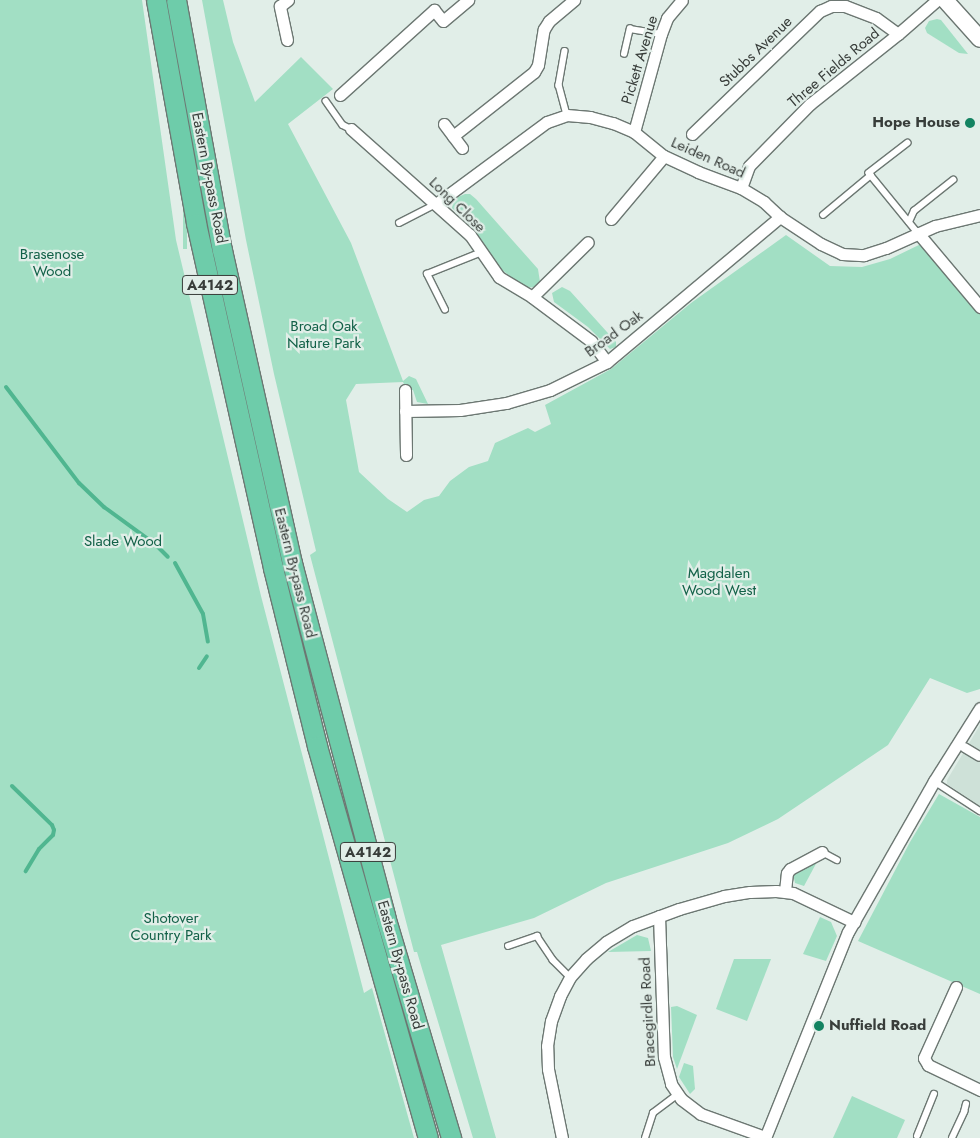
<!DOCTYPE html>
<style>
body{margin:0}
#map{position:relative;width:980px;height:1138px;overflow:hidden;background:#e1eee8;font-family:Jost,sans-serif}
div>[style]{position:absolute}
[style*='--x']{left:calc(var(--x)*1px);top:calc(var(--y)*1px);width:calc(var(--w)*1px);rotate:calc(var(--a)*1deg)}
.built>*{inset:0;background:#cee1d8}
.green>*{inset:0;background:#a2dfc4;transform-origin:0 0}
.stream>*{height:4px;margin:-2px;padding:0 2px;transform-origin:2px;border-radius:2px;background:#50b690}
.roads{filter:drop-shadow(1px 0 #6c7772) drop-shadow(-1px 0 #6c7772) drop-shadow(0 1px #6c7772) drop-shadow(0 -1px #6c7772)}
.service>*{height:5.5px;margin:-2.75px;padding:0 2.75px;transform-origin:2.75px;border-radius:2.75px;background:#fff}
.pedestrian>*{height:9px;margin:-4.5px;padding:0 4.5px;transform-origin:4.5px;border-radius:4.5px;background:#fff}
.minor>*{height:11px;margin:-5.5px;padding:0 5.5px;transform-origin:5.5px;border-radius:5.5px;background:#fff}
.secondary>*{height:16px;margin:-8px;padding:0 8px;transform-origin:8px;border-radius:8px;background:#fff}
.trunk>*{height:19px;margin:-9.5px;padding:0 9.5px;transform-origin:9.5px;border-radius:9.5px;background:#6eccaa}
.dots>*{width:14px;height:14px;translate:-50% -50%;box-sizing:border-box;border:2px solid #e1eee8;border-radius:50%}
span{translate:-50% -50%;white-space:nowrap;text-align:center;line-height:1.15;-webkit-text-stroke:4.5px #e1eee8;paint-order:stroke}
.shield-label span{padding:1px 4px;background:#e1eee8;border:1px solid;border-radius:4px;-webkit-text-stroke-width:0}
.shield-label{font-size:14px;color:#383d3a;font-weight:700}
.street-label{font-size:15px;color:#383d3a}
.poi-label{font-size:15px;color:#383d3a;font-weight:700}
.right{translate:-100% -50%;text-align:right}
.left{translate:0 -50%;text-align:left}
.park-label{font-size:15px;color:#126148}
</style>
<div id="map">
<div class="built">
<i style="clip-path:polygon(980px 725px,980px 806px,947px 784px,947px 780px)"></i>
</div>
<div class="green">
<i style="clip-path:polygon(0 0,142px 0,176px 240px,261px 596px,364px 993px,372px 988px,414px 1138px,0 1138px)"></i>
<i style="left:183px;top:0;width:4px;height:249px"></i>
<i style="clip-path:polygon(202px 0,223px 0,233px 42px,255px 102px,301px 57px,333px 89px,288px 124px,351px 243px,403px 381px,409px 376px,416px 379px,428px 404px,417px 402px,413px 390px,407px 390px,403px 382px,356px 384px,346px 400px,359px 472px,388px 499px,407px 512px,424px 500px,439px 496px,450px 481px,469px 467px,488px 461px,495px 443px,528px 428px,535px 432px,551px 424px,545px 405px,611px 369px,691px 303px,786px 235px,830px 266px,862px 267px,890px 259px,923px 243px,980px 313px,980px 689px,967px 693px,930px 678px,888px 745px,778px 819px,728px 843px,606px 883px,534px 918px,441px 945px,496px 1138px,473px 1138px,417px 952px,414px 952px,310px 555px,316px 551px,274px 374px,246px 240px)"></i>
<i style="clip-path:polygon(937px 19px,941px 20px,968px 54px,959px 53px,927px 33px,925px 28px,929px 21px)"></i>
<i style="clip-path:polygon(465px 194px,470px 194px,476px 199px,538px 269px,540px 282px,534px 287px,525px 288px,501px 269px,474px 229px,452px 208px,453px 203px,458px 197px)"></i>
<i style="clip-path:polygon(562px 287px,570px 291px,616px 342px,616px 347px,610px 349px,588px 327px,554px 302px,552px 293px)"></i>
<i style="clip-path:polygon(939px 794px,980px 817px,980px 994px,858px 941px,910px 842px)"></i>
<i style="clip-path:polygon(818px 860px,804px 886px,795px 883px,793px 873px)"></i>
<i style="clip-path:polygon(820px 917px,831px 922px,837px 936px,826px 961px,803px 954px)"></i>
<i style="clip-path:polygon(637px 935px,648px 938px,651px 951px,608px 952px)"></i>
<i style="clip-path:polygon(734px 959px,771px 959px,747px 1021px,716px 1009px)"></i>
<i style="clip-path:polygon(677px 1006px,697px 1015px,677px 1069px,673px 1057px,671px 1007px)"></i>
<i style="clip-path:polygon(684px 1063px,693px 1066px,695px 1089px,690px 1094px,679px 1077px)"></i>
<i style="clip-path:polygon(852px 1096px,905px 1120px,897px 1138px,833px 1138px)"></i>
</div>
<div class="stream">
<i style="--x:6;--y:387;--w:121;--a:52.8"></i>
<i style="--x:79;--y:483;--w:35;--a:44"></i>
<i style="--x:104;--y:507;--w:63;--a:36"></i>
<i style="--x:155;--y:544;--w:18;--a:45"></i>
<i style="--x:175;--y:563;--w:58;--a:61.2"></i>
<i style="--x:203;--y:614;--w:28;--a:80"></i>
<i style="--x:199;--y:668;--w:14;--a:-56"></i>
<i style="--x:12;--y:786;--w:56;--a:44.3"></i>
<i style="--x:52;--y:825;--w:5;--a:68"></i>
<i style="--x:54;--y:830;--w:5;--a:101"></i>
<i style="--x:53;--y:835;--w:20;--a:135"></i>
<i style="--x:39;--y:849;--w:26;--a:121"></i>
</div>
<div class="roads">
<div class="service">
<i style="--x:565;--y:51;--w:35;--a:100"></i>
<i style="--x:559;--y:85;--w:31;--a:75"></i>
<i style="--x:624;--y:54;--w:26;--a:-77"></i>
<i style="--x:630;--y:29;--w:31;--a:9"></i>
<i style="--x:326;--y:101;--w:29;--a:55"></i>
<i style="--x:343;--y:125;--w:9;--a:27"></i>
<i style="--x:908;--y:143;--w:49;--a:142.4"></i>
<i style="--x:869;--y:173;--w:77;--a:50.8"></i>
<i style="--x:823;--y:215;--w:62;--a:-39.8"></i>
<i style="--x:909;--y:222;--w:12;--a:-66"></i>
<i style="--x:914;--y:211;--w:50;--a:-38.5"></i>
<i style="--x:399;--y:223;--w:42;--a:-27.2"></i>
<i style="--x:445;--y:310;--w:40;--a:-116.6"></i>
<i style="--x:427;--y:274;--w:59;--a:-21.8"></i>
<i style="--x:934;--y:781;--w:55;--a:33.1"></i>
<i style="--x:822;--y:852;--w:17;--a:28"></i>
<i style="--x:508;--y:946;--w:31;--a:-19"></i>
<i style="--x:537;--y:936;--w:29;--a:56"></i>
<i style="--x:553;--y:960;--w:24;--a:45"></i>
<i style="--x:917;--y:1136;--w:45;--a:-68"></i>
<i style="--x:645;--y:1138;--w:26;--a:-72"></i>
<i style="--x:653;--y:1113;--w:31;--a:-37"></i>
<i style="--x:952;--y:1138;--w:29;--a:-65"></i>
<i style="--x:964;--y:1112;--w:8;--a:-76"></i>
</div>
<div class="pedestrian">
<i style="--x:964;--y:747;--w:17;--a:31"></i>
</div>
<div class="minor">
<i style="--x:287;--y:40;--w:35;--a:-102"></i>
<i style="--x:280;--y:6;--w:10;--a:-37"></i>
<i style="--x:340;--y:95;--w:127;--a:-42.1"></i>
<i style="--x:434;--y:10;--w:14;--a:51"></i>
<i style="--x:443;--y:21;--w:33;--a:-40"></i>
<i style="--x:444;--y:124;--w:30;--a:53"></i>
<i style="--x:351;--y:129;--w:159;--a:41.7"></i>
<i style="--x:470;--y:235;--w:51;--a:55.4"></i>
<i style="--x:499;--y:277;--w:39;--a:31"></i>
<i style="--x:532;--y:297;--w:74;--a:36.7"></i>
<i style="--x:591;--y:341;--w:26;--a:53"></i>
<i style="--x:634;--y:132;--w:102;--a:-74.6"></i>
<i style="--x:661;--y:34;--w:17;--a:-69"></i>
<i style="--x:667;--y:18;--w:23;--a:-50"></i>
<i style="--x:692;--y:134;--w:178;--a:-43.9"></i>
<i style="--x:820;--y:11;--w:12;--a:-24"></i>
<i style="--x:831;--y:6;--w:14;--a:0"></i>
<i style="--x:845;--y:6;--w:33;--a:21"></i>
<i style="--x:876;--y:18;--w:27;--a:36"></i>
<i style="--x:453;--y:136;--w:103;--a:-38.3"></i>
<i style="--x:534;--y:72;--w:8;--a:-60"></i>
<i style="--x:538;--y:65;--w:36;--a:-81"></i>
<i style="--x:544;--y:29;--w:9;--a:-58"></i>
<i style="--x:549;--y:21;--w:33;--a:-40"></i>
<i style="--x:741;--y:188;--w:23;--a:-70"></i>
<i style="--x:749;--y:166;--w:87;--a:-45.5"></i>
<i style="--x:810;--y:104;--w:112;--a:-38.5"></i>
<i style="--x:898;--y:34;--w:52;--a:-41.1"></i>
<i style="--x:436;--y:204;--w:138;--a:-36.5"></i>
<i style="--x:547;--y:122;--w:21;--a:-19"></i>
<i style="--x:567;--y:115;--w:23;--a:5"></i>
<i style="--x:590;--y:117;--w:24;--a:15"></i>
<i style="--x:613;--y:123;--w:23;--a:23"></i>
<i style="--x:634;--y:132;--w:38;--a:39"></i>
<i style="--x:664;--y:156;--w:38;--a:25"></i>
<i style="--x:698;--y:172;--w:46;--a:20.4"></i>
<i style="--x:741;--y:188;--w:27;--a:31"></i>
<i style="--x:764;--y:202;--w:22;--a:43"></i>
<i style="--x:780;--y:217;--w:49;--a:33.4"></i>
<i style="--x:821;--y:244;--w:23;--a:25"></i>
<i style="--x:842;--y:254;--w:22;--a:3"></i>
<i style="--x:864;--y:255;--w:23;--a:-18"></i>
<i style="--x:886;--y:248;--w:54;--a:-24.2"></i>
<i style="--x:935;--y:226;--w:46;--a:-13.7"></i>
<i style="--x:611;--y:219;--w:82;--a:-49.9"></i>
<i style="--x:918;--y:233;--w:97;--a:50"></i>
<i style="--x:532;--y:297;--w:78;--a:-44.5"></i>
<i style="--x:405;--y:390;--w:65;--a:89.1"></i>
<i style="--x:405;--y:411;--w:55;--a:-1"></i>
<i style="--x:460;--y:410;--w:47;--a:-8.7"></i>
<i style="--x:506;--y:403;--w:46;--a:-16.5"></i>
<i style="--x:550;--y:390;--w:64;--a:-26.2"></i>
<i style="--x:607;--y:362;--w:226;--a:-40"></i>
<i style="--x:785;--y:891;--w:18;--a:-84"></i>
<i style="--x:787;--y:873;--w:5;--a:-53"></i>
<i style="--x:790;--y:869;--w:36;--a:-28"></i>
<i style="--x:659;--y:916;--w:141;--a:88"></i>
<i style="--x:664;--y:1057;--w:28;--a:75"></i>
<i style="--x:671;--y:1084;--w:18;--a:56"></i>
<i style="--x:681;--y:1099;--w:25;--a:37"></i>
<i style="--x:701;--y:1114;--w:68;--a:19.8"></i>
<i style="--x:956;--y:987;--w:78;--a:114.3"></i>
<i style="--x:924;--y:1058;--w:8;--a:60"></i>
<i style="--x:928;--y:1065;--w:58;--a:25.7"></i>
<i style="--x:562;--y:1138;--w:70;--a:-101.5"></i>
<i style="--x:548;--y:1069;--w:23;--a:-92"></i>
<i style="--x:547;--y:1046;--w:25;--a:-81"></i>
<i style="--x:551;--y:1021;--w:27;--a:-70"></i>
<i style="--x:560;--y:996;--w:21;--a:-62"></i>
<i style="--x:570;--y:977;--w:24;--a:-48"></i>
<i style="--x:586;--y:959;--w:26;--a:-40"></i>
<i style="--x:606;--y:942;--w:31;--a:-31"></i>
<i style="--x:633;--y:926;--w:49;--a:-20.3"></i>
<i style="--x:679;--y:909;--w:47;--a:-16.1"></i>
<i style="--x:724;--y:896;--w:26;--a:-9"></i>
<i style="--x:750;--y:892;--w:26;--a:-2"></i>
<i style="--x:776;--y:891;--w:17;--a:7"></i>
<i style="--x:793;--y:893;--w:68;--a:25.4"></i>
<i style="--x:765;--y:1138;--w:222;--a:-68.1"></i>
<i style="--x:848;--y:932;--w:174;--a:-60.3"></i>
<i style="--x:934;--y:781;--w:86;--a:-57.8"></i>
</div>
<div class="secondary">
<i style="--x:945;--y:0;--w:52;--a:48.1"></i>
</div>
<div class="trunk">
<i style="--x:156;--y:0;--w:227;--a:79.8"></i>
<i style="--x:196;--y:223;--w:353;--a:77.4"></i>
<i style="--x:273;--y:568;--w:183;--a:76.1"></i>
<i style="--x:317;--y:746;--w:407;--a:74.2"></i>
<i style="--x:176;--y:0;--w:254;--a:79.6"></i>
<i style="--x:222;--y:250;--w:321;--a:77.4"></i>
<i style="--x:292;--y:563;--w:365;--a:75.2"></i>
<i style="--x:385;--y:916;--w:232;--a:73.4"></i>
</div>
</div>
<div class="dots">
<i style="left:970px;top:123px;background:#138361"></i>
<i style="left:819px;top:1026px;background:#138361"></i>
</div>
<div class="shield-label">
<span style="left:210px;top:285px">A4142</span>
<span style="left:368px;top:852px">A4142</span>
</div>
<div class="street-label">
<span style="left:756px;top:52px;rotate:-44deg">Stubbs Avenue</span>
<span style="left:640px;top:60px;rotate:-73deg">Pickett Avenue</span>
<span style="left:834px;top:68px;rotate:-40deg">Three Fields Road</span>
<span style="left:708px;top:158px;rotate:24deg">Leiden Road</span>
<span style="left:209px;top:178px;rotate:79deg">Eastern By-pass Road</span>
<span style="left:457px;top:205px;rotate:44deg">Long Close</span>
<span style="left:614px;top:334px;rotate:-36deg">Broad Oak</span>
<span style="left:295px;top:573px;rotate:76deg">Eastern By-pass Road</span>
<span style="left:400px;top:965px;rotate:74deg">Eastern By-pass Road</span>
<span style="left:648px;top:1012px;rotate:-93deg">Bracegirdle Road</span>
</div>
<div class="poi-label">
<span class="right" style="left:960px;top:123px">Hope House</span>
<span class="left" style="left:829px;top:1026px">Nuffield Road</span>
</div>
<div class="park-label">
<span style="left:52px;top:263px">Brasenose<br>Wood</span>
<span style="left:324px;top:335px">Broad Oak<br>Nature Park</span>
<span style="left:123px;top:542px">Slade Wood</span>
<span style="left:719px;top:582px">Magdalen<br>Wood West</span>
<span style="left:171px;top:927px">Shotover<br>Country Park</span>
</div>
</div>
